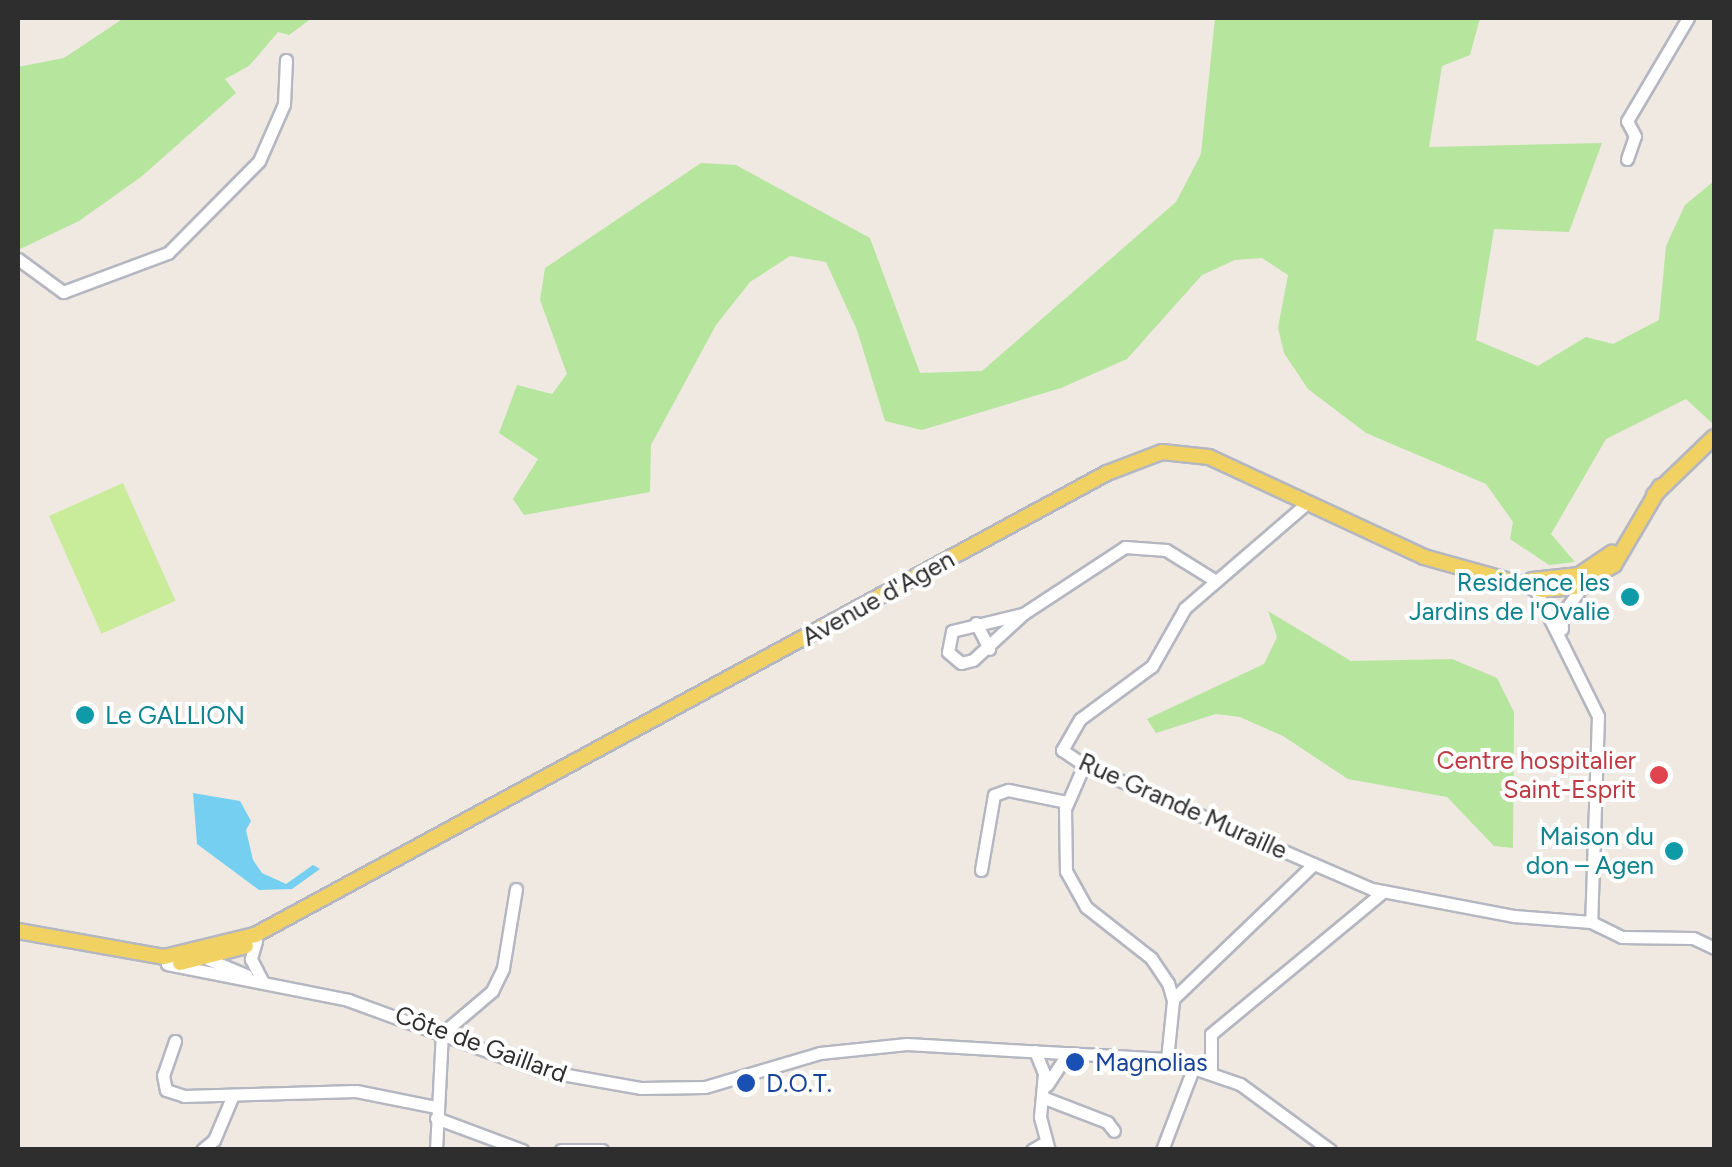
<!DOCTYPE html>
<meta charset="utf-8">
<style>
body{margin:0}
#map{position:relative;width:1732px;height:1167px;overflow:hidden;background:#efe9e1;font-family:Figtree,sans-serif}
div>[style]{position:absolute}
[style*='--x']{left:calc(var(--x)*1px);top:calc(var(--y)*1px);width:calc(var(--w)*1px);rotate:calc(var(--a)*1deg)}
.green>*{inset:0;background:#b6e59e}
.pitch>*{inset:0;background:#c9ec9a;transform-origin:0 0}
.water>*{inset:0;background:#75cff0}
.roads{filter:drop-shadow(2px 0 #b4b7c1) drop-shadow(-2px 0 #b4b7c1) drop-shadow(0 2px #b4b7c1) drop-shadow(0 -2px #b4b7c1)}
.minor>*{height:11px;margin:-5.5px;padding:0 5.5px;transform-origin:5.5px;border-radius:5.5px;background:#fff}
.major>*{height:14px;margin:-7px;padding:0 7px;transform-origin:7px;border-radius:7px;background:#f2d163}
.dots>*{width:28px;height:28px;translate:-50% -50%;box-sizing:border-box;border:5px solid #fff;border-radius:50%}
span{translate:-50% -50%;white-space:nowrap;text-align:center;line-height:1.15;-webkit-text-stroke:8px #fff;paint-order:stroke}
.culture-label{font-size:25px;color:#0d838f}
.right{translate:-100% -50%;text-align:right}
.left{translate:0 -50%;text-align:left}
.street-label{font-size:25px;color:#2e2e2e}
.health-label{font-size:25px;color:#be3a42}
.transit-label{font-size:25px;color:#164399}
.frame{position:absolute;inset:0;border:20px solid #2e2e2e;pointer-events:none}
</style>
<div id="map">
<div class="green">
<i style="clip-path:polygon(124px 18px,312px 18px,289px 35px,278px 32px,249px 66px,225px 79px,236px 93px,141px 177px,79px 221px,18px 250px,18px 67px,64px 58px)"></i>
<i style="clip-path:polygon(1215px 18px,1480px 18px,1470px 55px,1442px 66px,1429px 147px,1602px 143px,1569px 232px,1494px 229px,1476px 340px,1538px 366px,1586px 337px,1613px 344px,1659px 320px,1666px 246px,1685px 205px,1714px 181px,1714px 425px,1686px 399px,1606px 439px,1551px 534px,1575px 562px,1549px 565px,1510px 539px,1513px 522px,1486px 484px,1366px 433px,1308px 389px,1284px 353px,1278px 328px,1288px 275px,1262px 258px,1235px 260px,1202px 275px,1127px 359px,1061px 388px,922px 430px,885px 421px,857px 330px,826px 262px,790px 256px,750px 282px,716px 325px,651px 445px,650px 492px,524px 515px,513px 499px,538px 459px,499px 433px,517px 385px,552px 394px,567px 374px,540px 300px,545px 268px,701px 163px,736px 165px,870px 238px,920px 373px,982px 371px,1176px 202px,1201px 154px)"></i>
<i style="clip-path:polygon(1268px 611px,1351px 661px,1452px 659px,1497px 678px,1514px 712px,1513px 848px,1494px 846px,1447px 797px,1348px 779px,1283px 736px,1240px 717px,1216px 714px,1156px 733px,1147px 719px,1264px 664px,1277px 637px)"></i>
</div>
<div class="pitch">
<i style="left:123px;top:483px;width:129px;height:81px;rotate:66deg"></i>
</div>
<div class="water">
<i style="clip-path:polygon(193px 793px,240px 801px,251px 821px,246px 830px,253px 860px,262px 873px,286px 884px,313px 865px,320px 869px,292px 889px,259px 890px,197px 844px)"></i>
</div>
<div class="roads">
<div class="minor">
<i style="--x:1627;--y:159;--w:24;--a:-71"></i>
<i style="--x:1635;--y:136;--w:17;--a:-118"></i>
<i style="--x:1627;--y:121;--w:120;--a:-59.4"></i>
<i style="--x:18;--y:259;--w:56;--a:36.3"></i>
<i style="--x:63;--y:292;--w:112;--a:-20.4"></i>
<i style="--x:168;--y:253;--w:129;--a:-45.3"></i>
<i style="--x:259;--y:161;--w:62;--a:-66.3"></i>
<i style="--x:284;--y:104;--w:44;--a:-87.4"></i>
<i style="--x:1307;--y:503;--w:161;--a:139.3"></i>
<i style="--x:1185;--y:608;--w:67;--a:119.6"></i>
<i style="--x:1152;--y:666;--w:89;--a:143.6"></i>
<i style="--x:1080;--y:719;--w:36;--a:120"></i>
<i style="--x:1062;--y:750;--w:27;--a:34"></i>
<i style="--x:1084;--y:765;--w:314;--a:23.3"></i>
<i style="--x:1372;--y:889;--w:145;--a:10.8"></i>
<i style="--x:1514;--y:916;--w:77;--a:4.5"></i>
<i style="--x:1535;--y:589;--w:142;--a:63.6"></i>
<i style="--x:1598;--y:716;--w:206;--a:91.9"></i>
<i style="--x:1023;--y:614;--w:68;--a:137.4"></i>
<i style="--x:973;--y:660;--w:12;--a:166"></i>
<i style="--x:961;--y:663;--w:17;--a:-140"></i>
<i style="--x:948;--y:652;--w:21;--a:-79"></i>
<i style="--x:952;--y:631;--w:73;--a:-13.5"></i>
<i style="--x:1023;--y:614;--w:122;--a:-33.3"></i>
<i style="--x:1125;--y:547;--w:41;--a:4.2"></i>
<i style="--x:1166;--y:550;--w:59;--a:31.8"></i>
<i style="--x:976;--y:623;--w:29;--a:63"></i>
<i style="--x:1562;--y:629;--w:14;--a:-94"></i>
<i style="--x:1561;--y:615;--w:36;--a:-53"></i>
<i style="--x:1084;--y:765;--w:48;--a:113.4"></i>
<i style="--x:1065;--y:809;--w:62;--a:89.1"></i>
<i style="--x:1066;--y:871;--w:41;--a:60.9"></i>
<i style="--x:1086;--y:907;--w:83;--a:38.1"></i>
<i style="--x:1151;--y:958;--w:30;--a:56"></i>
<i style="--x:1168;--y:983;--w:19;--a:74"></i>
<i style="--x:1173;--y:1001;--w:58;--a:95.9"></i>
<i style="--x:981;--y:870;--w:76;--a:-80.2"></i>
<i style="--x:994;--y:795;--w:15;--a:-20"></i>
<i style="--x:1008;--y:790;--w:59;--a:11.7"></i>
<i style="--x:1591;--y:922;--w:34;--a:26"></i>
<i style="--x:1622;--y:937;--w:71;--a:0.8"></i>
<i style="--x:1693;--y:938;--w:23;--a:25"></i>
<i style="--x:256;--y:941;--w:19;--a:106"></i>
<i style="--x:251;--y:959;--w:27;--a:63"></i>
<i style="--x:203;--y:957;--w:47;--a:22.7"></i>
<i style="--x:167;--y:964;--w:185;--a:11.2"></i>
<i style="--x:348;--y:1000;--w:203;--a:20.1"></i>
<i style="--x:539;--y:1070;--w:104;--a:10"></i>
<i style="--x:641;--y:1088;--w:64;--a:-0.9"></i>
<i style="--x:705;--y:1087;--w:120;--a:-16.5"></i>
<i style="--x:820;--y:1053;--w:87;--a:-5.9"></i>
<i style="--x:907;--y:1044;--w:260;--a:3.3"></i>
<i style="--x:1167;--y:1059;--w:77;--a:18.9"></i>
<i style="--x:1240;--y:1084;--w:112;--a:36.3"></i>
<i style="--x:1173;--y:999;--w:195;--a:-43.8"></i>
<i style="--x:445;--y:1031;--w:62;--a:-40.4"></i>
<i style="--x:492;--y:991;--w:25;--a:-64"></i>
<i style="--x:503;--y:968;--w:80;--a:-80.7"></i>
<i style="--x:175;--y:1041;--w:36;--a:109"></i>
<i style="--x:163;--y:1075;--w:15;--a:79"></i>
<i style="--x:166;--y:1090;--w:19;--a:18"></i>
<i style="--x:184;--y:1096;--w:172;--a:-1.7"></i>
<i style="--x:356;--y:1091;--w:82;--a:11.3"></i>
<i style="--x:1035;--y:1051;--w:24;--a:68"></i>
<i style="--x:1044;--y:1073;--w:44;--a:95.2"></i>
<i style="--x:1040;--y:1117;--w:34;--a:75"></i>
<i style="--x:1211;--y:1071;--w:37;--a:-90"></i>
<i style="--x:1211;--y:1034;--w:224;--a:-39.6"></i>
<i style="--x:1047;--y:1085;--w:38;--a:-57"></i>
<i style="--x:1042;--y:1097;--w:70;--a:21"></i>
<i style="--x:1107;--y:1122;--w:11;--a:52"></i>
<i style="--x:436;--y:1118;--w:92;--a:20.4"></i>
<i style="--x:202;--y:1150;--w:16;--a:-40"></i>
<i style="--x:214;--y:1140;--w:49;--a:-67.1"></i>
<i style="--x:436;--y:1150;--w:120;--a:-87.1"></i>
<i style="--x:561;--y:1150;--w:41;--a:0"></i>
<i style="--x:1032;--y:1150;--w:16;--a:-30"></i>
<i style="--x:1162;--y:1150;--w:90;--a:-69.1"></i>
</div>
<div class="major">
<i style="--x:1654;--y:495;--w:83;--a:-44"></i>
<i style="--x:1532;--y:580;--w:47;--a:-6.1"></i>
<i style="--x:1579;--y:575;--w:40;--a:-34"></i>
<i style="--x:18;--y:931;--w:148;--a:10.1"></i>
<i style="--x:164;--y:957;--w:94;--a:-13.6"></i>
<i style="--x:255;--y:935;--w:969;--a:-28.47"></i>
<i style="--x:1107;--y:473;--w:59;--a:-20.9"></i>
<i style="--x:1162;--y:452;--w:47;--a:6.1"></i>
<i style="--x:1209;--y:457;--w:237;--a:24.9"></i>
<i style="--x:1424;--y:557;--w:123;--a:15.6"></i>
<i style="--x:1542;--y:590;--w:33;--a:-5"></i>
<i style="--x:1575;--y:587;--w:45;--a:-29.4"></i>
<i style="--x:1614;--y:565;--w:91;--a:-59.5"></i>
<i style="--x:180;--y:963;--w:68;--a:-14.4"></i>
</div>
</div>
<div class="dots">
<i style="left:1630px;top:597px;background:#0f9aa8"></i>
<i style="left:85px;top:715px;background:#0f9aa8"></i>
<i style="left:1659px;top:775px;background:#e0444e"></i>
<i style="left:1674px;top:851px;background:#0f9aa8"></i>
<i style="left:1075px;top:1062px;background:#1a4fb4"></i>
<i style="left:746px;top:1083px;background:#1a4fb4"></i>
</div>
<div class="culture-label">
<span class="right" style="left:1610px;top:597px">Residence les<br>Jardins de l'Ovalie</span>
<span class="left" style="left:105px;top:715px">Le GALLION</span>
<span class="right" style="left:1654px;top:851px">Maison du<br>don – Agen</span>
</div>
<div class="street-label">
<span style="left:878px;top:598px;rotate:-29deg">Avenue d'Agen</span>
<span style="left:1183px;top:806px;rotate:24deg">Rue Grande Muraille</span>
<span style="left:481px;top:1044px;rotate:20deg">Côte de Gaillard</span>
</div>
<div class="health-label">
<span class="right" style="left:1636px;top:775px">Centre hospitalier<br>Saint-Esprit</span>
</div>
<div class="transit-label">
<span class="left" style="left:1095px;top:1062px">Magnolias</span>
<span class="left" style="left:766px;top:1083px">D.O.T.</span>
</div>
<div class="frame"></div>
</div>
